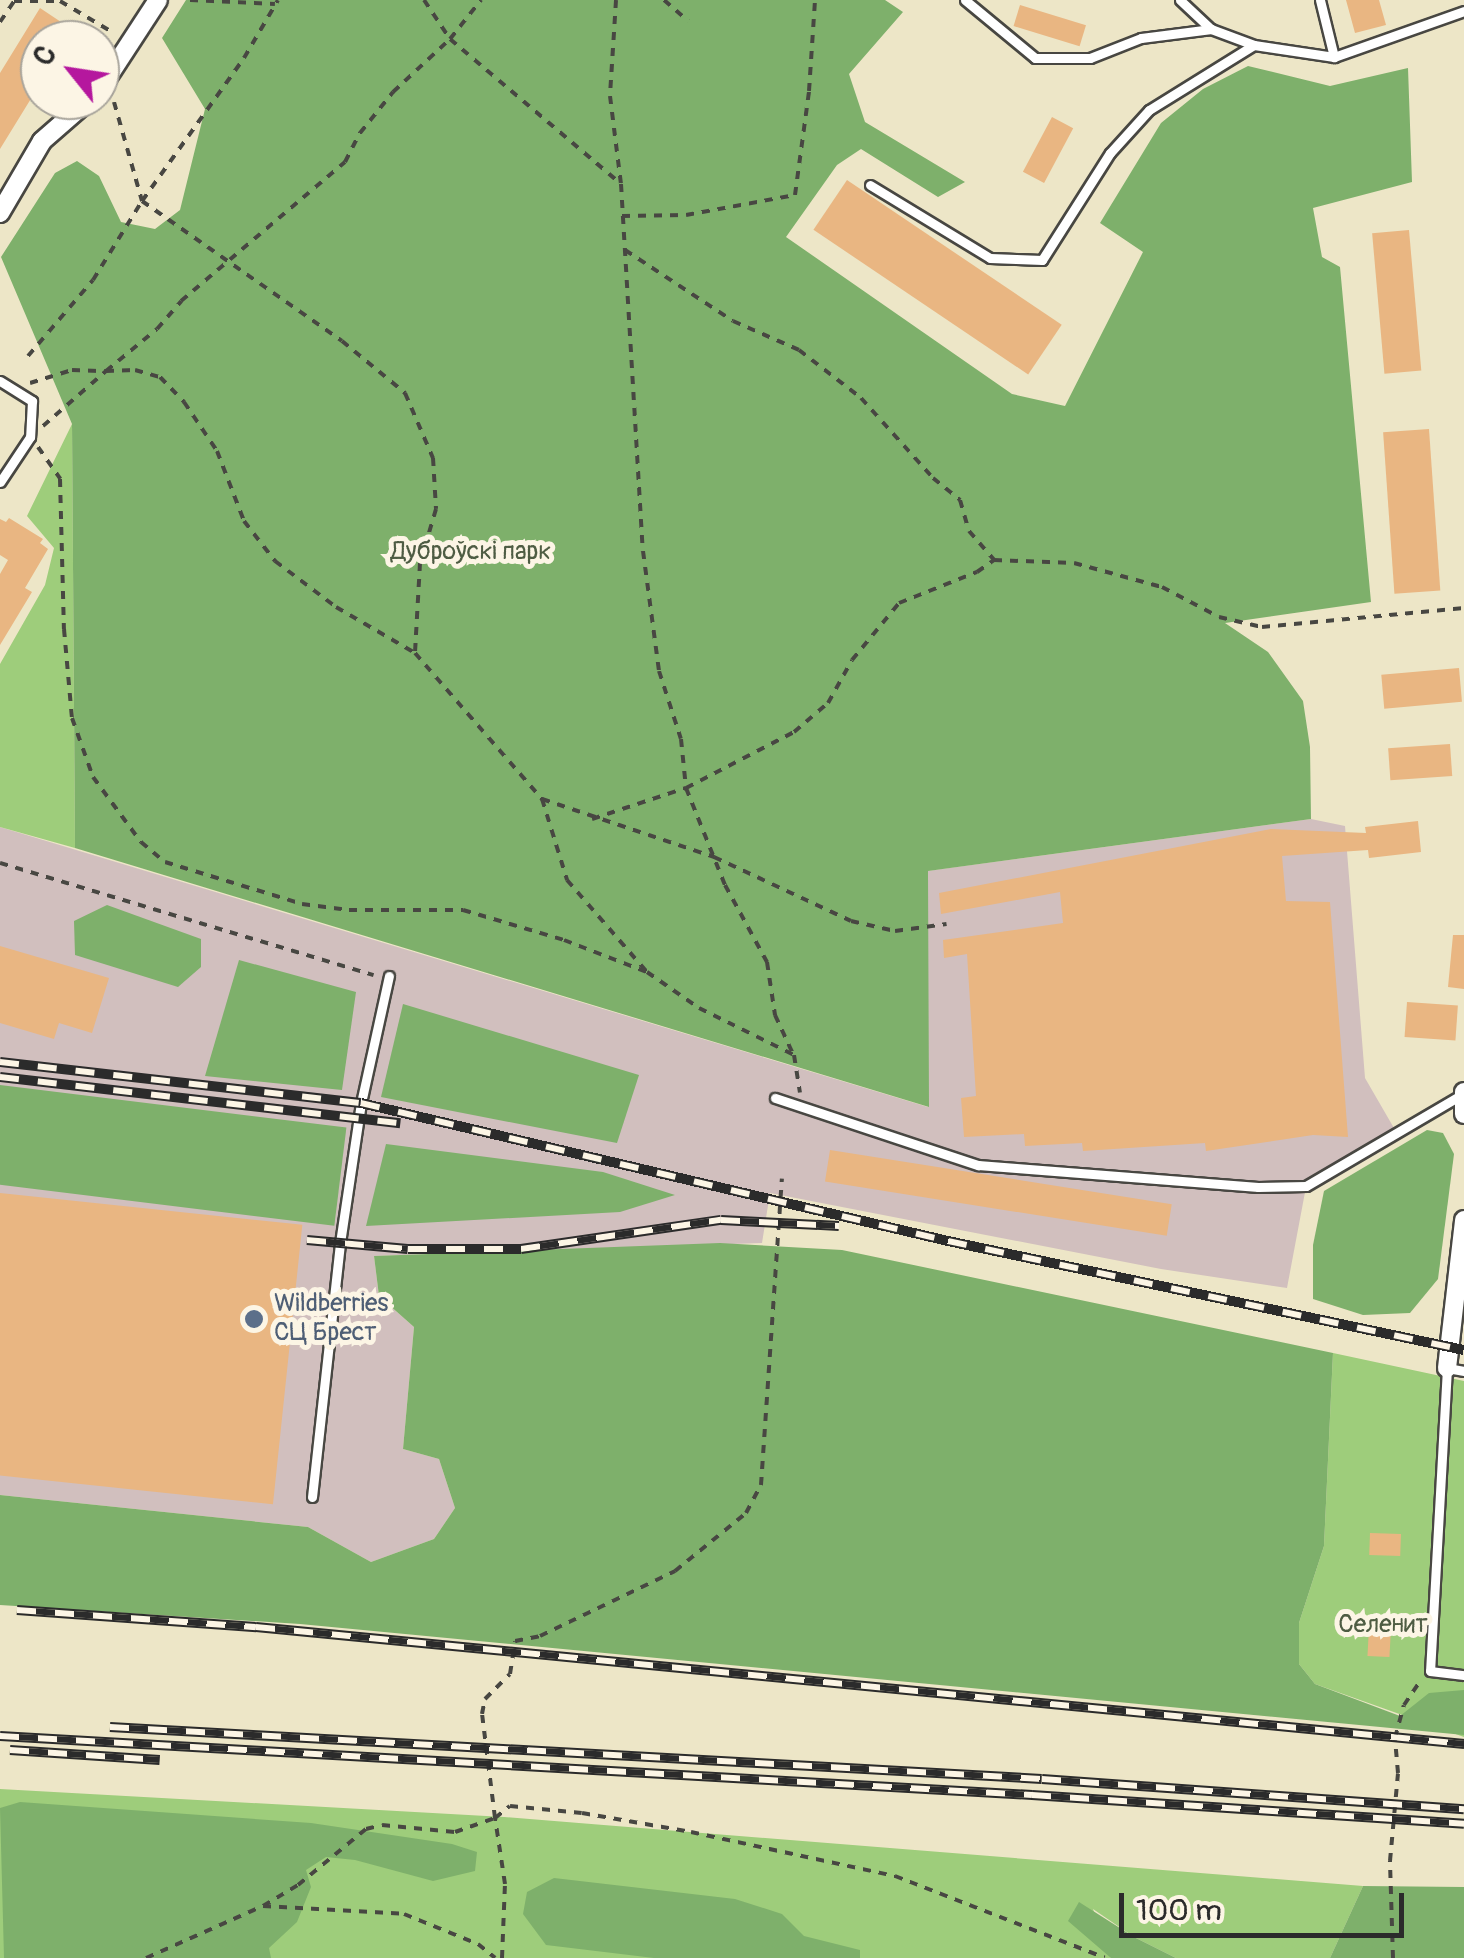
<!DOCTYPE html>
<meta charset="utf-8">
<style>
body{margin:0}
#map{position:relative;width:1464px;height:1958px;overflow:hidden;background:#ede6c7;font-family:Pangolin,sans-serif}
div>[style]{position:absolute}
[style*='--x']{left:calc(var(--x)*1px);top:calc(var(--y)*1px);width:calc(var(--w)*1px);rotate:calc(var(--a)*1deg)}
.industrial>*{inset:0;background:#d1bfbe}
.green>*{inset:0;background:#9ecd7b}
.forest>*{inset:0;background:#7eb06b;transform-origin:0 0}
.building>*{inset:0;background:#e9b682;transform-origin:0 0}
.path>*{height:4px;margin-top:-2px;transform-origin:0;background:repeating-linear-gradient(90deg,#484742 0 8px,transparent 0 16px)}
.roads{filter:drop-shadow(2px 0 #484742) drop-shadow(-2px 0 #484742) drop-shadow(0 2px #484742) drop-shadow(0 -2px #484742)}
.service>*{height:9px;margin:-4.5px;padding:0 4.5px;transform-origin:4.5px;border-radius:4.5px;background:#fff}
.minor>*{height:18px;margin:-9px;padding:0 9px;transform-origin:9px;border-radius:9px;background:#fff}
.rail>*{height:10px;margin-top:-5px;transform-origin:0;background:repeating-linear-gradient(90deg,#fcf5e5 0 19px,#2b2b2b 0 38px);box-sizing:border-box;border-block:2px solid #2b2b2b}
.dots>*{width:28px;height:28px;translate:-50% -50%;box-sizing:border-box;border:5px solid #fcf5e5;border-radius:50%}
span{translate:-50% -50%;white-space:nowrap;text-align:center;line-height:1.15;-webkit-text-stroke:10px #fcf5e5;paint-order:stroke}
.park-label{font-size:25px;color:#4e5c43}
.service-label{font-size:25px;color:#4e5e75}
.left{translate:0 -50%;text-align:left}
.north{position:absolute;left:20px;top:20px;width:100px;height:100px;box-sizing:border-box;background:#fcf5e5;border:2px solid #a8a49b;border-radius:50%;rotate:300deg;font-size:28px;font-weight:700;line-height:40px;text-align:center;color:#2b2b2b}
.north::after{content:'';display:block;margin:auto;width:35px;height:45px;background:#b5179e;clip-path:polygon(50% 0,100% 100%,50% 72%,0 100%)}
.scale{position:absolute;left:1119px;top:1893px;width:285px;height:45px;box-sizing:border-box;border:5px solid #2b2b2b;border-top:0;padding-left:12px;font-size:30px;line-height:35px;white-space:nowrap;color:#2b2b2b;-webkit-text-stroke:8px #fcf5e5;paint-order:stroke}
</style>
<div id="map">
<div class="industrial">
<i style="clip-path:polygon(1311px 819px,1345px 826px,1365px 1078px,1398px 1135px,1306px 1187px,1287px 1288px,1161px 1269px,770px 1193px,762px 1243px,374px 1256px,379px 1296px,414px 1327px,403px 1449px,439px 1459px,455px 1508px,434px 1539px,371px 1562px,308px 1527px,0 1495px,0 827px,928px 1107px,927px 871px)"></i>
</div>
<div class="green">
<i style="clip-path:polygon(72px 424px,75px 848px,0 827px,0 664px,45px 585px,54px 548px,27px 516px)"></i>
<i style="clip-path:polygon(1333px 1353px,1464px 1381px,1464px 1737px,1315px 1684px,1299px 1664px,1299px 1623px,1324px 1546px)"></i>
<i style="clip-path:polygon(0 1789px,504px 1817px,1363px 1886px,1330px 1958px,1176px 1958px,1134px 1937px,1093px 1909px,1111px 1958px,0 1958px)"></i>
</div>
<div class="forest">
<i style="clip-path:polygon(186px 0,885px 0,903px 12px,849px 74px,865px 122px,965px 182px,938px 197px,861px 149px,837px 165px,786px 237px,1012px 394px,1065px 406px,1143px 252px,1100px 223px,1161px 123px,1203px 89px,1248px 66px,1330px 86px,1408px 68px,1412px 182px,1313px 208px,1322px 257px,1340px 267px,1371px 602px,1225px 623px,1268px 652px,1303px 701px,1310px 747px,1311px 819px,928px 871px,929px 1107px,75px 848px,72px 424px,1px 257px,55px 173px,77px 161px,99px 176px,121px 222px,155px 229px,180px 210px,205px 109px,162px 38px)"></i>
<i style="clip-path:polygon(107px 905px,201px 939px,201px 967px,178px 987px,75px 955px,74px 921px)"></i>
<i style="clip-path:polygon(239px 960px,356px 992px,342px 1090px,205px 1076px)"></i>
<i style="clip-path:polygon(403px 1004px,639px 1075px,617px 1143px,381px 1097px)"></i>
<i style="left:0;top:1085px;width:349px;height:99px;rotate:7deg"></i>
<i style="clip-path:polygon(1427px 1130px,1443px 1133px,1454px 1154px,1438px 1279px,1410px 1313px,1363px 1315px,1313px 1299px,1313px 1245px,1324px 1191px)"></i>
<i style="clip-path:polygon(386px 1144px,603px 1172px,675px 1195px,620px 1212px,366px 1226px)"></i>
<i style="clip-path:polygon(720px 1243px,842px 1250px,1333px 1353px,1324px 1546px,1299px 1623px,1299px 1664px,1315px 1684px,1400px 1716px,1429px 1693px,1464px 1690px,1464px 1735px,300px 1624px,0 1605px,0 1495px,308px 1527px,371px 1562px,434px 1539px,455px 1508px,439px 1459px,403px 1449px,414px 1327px,379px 1296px,374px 1256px)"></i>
<i style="clip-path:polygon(20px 1802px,311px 1823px,452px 1844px,477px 1852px,475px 1871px,433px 1881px,355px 1860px,326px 1857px,306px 1870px,311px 1887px,297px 1922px,269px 1948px,271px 1958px,4px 1958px,0 1808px)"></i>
<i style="clip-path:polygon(554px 1878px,735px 1899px,782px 1914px,804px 1936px,860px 1950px,860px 1958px,654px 1958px,546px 1945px,523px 1914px,527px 1892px)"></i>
<i style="clip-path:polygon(1363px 1886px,1464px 1887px,1464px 1958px,1330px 1958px)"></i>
<i style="clip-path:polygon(1079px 1902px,1134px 1937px,1176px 1958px,1111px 1958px,1068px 1921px)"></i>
</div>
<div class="building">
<i style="clip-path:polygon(1346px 0,1379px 0,1386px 25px,1355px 33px)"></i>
<i style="left:1020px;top:5px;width:69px;height:22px;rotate:17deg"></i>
<i style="clip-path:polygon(40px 8px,73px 30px,67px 40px,40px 40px,40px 84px,0 149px,0 73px)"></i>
<i style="left:1052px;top:117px;width:24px;height:62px;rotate:28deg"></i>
<i style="left:847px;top:180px;width:259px;height:60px;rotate:34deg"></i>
<i style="left:1409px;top:230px;width:141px;height:37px;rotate:85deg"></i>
<i style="left:1429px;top:429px;width:162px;height:46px;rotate:86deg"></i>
<i style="clip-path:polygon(9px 518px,43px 539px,40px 543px,48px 549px,25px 588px,32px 592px,0 645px,0 574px,8px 560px,0 555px,0 519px,6px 522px)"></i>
<i style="left:1459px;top:668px;width:34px;height:78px;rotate:85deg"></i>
<i style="left:1450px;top:744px;width:32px;height:62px;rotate:86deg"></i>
<i style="clip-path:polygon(1418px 821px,1421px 852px,1369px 858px,1368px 850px,1282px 856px,1286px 901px,1330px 902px,1348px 1137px,1313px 1135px,1206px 1151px,1205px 1143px,1083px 1151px,1082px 1143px,1025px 1146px,1024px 1134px,964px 1137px,961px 1098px,976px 1096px,967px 954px,944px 958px,943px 940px,1063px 923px,1060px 892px,941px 914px,939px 893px,1271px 829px,1366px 833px,1365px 827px)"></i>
<i style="clip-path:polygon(1453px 935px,1464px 935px,1464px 989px,1448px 987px)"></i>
<i style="clip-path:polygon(0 946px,109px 978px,92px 1033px,59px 1023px,54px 1039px,0 1023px)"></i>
<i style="left:1407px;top:1002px;width:51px;height:35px;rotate:4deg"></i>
<i style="left:830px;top:1150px;width:346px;height:32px;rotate:9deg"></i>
<i style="left:0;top:1193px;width:304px;height:281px;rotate:6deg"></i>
<i style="left:1370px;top:1533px;width:31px;height:22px;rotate:2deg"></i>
<i style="left:1369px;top:1627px;width:22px;height:29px;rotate:3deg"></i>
</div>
<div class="path">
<i style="--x:190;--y:0;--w:85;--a:2.7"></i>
<i style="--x:424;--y:0;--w:47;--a:56.3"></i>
<i style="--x:450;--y:39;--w:224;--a:40.3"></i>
<i style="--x:621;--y:184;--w:368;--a:86.6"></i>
<i style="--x:643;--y:551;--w:121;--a:82.4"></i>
<i style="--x:659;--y:671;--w:71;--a:72.1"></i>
<i style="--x:681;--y:739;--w:49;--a:84.2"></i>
<i style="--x:686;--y:788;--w:105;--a:68.1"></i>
<i style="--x:725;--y:885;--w:88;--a:61.4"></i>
<i style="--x:767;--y:962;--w:54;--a:81.4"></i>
<i style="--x:775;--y:1015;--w:43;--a:65.2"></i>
<i style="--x:616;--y:0;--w:96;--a:93.6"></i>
<i style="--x:610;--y:96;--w:89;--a:82.9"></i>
<i style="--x:664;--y:0;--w:32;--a:41"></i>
<i style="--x:0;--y:22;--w:25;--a:-56"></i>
<i style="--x:14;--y:1;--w:46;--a:0"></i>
<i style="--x:60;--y:1;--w:63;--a:30.7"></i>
<i style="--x:114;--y:102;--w:103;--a:74.2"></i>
<i style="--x:142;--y:201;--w:244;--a:35"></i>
<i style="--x:342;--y:341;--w:82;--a:39.5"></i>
<i style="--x:405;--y:393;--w:71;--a:66.7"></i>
<i style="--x:433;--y:458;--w:51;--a:86.6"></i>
<i style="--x:436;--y:509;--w:56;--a:106.5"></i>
<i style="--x:420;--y:563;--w:90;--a:93.2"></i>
<i style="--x:415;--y:653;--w:194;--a:49"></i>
<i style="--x:542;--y:799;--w:85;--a:72.8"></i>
<i style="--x:567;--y:880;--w:122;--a:49"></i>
<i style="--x:647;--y:972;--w:63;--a:34.7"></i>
<i style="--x:699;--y:1008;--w:106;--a:26.3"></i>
<i style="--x:794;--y:1055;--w:38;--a:81"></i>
<i style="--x:622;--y:216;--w:64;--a:-0.9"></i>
<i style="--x:686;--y:215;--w:111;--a:-10.4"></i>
<i style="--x:795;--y:195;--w:105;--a:-82.3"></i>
<i style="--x:809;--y:91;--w:91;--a:-86.2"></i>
<i style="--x:625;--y:250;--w:129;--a:33.3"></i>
<i style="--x:733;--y:321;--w:72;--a:23.7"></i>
<i style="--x:799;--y:350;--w:78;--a:37.7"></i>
<i style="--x:861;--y:398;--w:108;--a:48"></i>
<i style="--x:933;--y:478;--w:35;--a:39"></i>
<i style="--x:960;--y:500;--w:32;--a:74"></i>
<i style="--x:969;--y:531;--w:38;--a:49"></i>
<i style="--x:994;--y:560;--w:80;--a:2.1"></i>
<i style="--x:1074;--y:563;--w:91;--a:15.3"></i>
<i style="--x:1162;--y:587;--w:64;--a:27.8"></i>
<i style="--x:1219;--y:617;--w:44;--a:13.1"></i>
<i style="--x:1262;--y:627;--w:203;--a:-5.4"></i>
<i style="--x:28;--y:356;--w:100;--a:-49.5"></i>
<i style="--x:93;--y:280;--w:93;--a:-58.2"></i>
<i style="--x:142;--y:201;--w:176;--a:-54.5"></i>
<i style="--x:244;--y:58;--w:67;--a:-59.6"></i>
<i style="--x:30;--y:383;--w:44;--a:-17.2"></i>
<i style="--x:72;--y:370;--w:34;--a:2"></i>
<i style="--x:106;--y:371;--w:66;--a:-39.5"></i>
<i style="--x:157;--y:329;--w:37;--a:-49"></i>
<i style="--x:181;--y:301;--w:215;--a:-40.3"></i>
<i style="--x:345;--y:162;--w:33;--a:-63"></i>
<i style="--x:360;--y:133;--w:53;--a:-51.2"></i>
<i style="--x:393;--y:92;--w:78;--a:-42.9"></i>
<i style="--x:450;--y:39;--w:50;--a:-51.5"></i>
<i style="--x:43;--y:426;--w:84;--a:-41.1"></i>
<i style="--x:106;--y:371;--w:29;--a:-2"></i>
<i style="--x:135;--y:370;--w:26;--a:16"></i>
<i style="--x:160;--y:377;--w:35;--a:46"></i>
<i style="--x:184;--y:402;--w:59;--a:56"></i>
<i style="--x:217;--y:451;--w:75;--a:68.9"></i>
<i style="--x:244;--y:521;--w:51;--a:52.2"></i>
<i style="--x:275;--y:561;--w:76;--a:37"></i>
<i style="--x:336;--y:607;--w:91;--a:30.2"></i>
<i style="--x:38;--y:447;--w:39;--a:55"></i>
<i style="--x:60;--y:479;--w:150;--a:88.5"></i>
<i style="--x:64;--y:629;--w:89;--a:84.9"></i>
<i style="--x:72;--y:718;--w:63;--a:70.4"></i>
<i style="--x:93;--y:777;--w:81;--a:53.6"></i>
<i style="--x:141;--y:842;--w:31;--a:40"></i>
<i style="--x:165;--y:862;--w:143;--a:17"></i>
<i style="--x:302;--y:904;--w:47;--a:7.3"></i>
<i style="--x:349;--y:910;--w:114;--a:0"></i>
<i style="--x:463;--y:910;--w:105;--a:16.5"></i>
<i style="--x:564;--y:940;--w:89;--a:21.1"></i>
<i style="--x:542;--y:799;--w:182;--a:18.6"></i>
<i style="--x:714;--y:857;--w:151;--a:25"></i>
<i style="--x:851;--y:921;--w:45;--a:12.8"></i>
<i style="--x:895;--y:931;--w:52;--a:-7.7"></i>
<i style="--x:592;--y:819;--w:99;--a:-18.3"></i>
<i style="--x:686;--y:788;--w:122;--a:-27.4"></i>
<i style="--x:794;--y:732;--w:45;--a:-40.5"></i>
<i style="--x:828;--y:703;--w:49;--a:-60.8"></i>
<i style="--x:852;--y:660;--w:74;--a:-50.5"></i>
<i style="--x:899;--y:603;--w:84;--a:-21.7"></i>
<i style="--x:977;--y:572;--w:21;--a:-35"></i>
<i style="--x:0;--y:863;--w:390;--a:16.7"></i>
<i style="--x:263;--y:1906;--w:41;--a:-31"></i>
<i style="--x:298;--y:1885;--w:88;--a:-39.5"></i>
<i style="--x:366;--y:1829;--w:16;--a:-14"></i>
<i style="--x:382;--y:1825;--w:73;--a:5.5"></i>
<i style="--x:455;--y:1832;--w:42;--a:-19.3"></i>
<i style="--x:495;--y:1818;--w:105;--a:-97.1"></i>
<i style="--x:482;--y:1714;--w:15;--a:-79"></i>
<i style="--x:485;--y:1699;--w:35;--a:-45"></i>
<i style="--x:510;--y:1674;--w:33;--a:-81"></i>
<i style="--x:515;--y:1641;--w:25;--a:-11"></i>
<i style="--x:540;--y:1636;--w:150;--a:-25.7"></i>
<i style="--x:675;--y:1571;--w:92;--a:-39.2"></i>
<i style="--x:746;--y:1513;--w:32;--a:-62"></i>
<i style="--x:761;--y:1485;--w:307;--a:-86.1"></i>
<i style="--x:146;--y:1958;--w:128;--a:-24"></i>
<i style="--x:263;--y:1906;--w:141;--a:3.2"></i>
<i style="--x:404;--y:1914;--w:80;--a:22.1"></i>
<i style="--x:478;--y:1944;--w:22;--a:39"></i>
<i style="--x:502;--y:1958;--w:74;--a:-87.7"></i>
<i style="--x:505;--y:1884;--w:67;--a:-98.6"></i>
<i style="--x:495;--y:1818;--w:19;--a:-39"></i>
<i style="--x:510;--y:1806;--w:72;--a:5.6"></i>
<i style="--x:582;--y:1813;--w:111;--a:9.9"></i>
<i style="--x:691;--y:1832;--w:209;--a:12.2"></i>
<i style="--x:895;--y:1876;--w:225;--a:21.3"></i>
<i style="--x:1393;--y:1958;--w:97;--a:-91.8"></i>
<i style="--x:1390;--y:1861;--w:88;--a:-84.8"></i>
<i style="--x:1398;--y:1773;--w:35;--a:-95"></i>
<i style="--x:1395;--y:1738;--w:34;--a:-75"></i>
<i style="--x:1404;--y:1705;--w:30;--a:-56"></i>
</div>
<div class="roads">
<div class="service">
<i style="--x:965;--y:0;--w:91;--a:39.6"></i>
<i style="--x:1035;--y:58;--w:55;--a:0"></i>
<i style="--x:1090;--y:58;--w:55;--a:-21.4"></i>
<i style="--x:1141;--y:38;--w:71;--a:-7.3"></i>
<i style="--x:1211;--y:29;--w:46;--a:20.4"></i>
<i style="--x:1254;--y:45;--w:81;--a:8.5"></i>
<i style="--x:1334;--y:57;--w:138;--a:-19.5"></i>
<i style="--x:1180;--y:0;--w:42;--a:43.1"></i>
<i style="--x:1320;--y:0;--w:59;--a:76.2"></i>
<i style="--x:870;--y:185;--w:140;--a:31.3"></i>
<i style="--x:990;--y:258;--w:52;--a:2.2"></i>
<i style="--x:1042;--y:260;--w:127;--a:-57.6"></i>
<i style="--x:1110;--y:153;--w:58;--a:-47.8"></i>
<i style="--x:1149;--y:110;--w:123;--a:-31.8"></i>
<i style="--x:0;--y:381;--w:38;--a:32"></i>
<i style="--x:32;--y:401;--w:36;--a:93"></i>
<i style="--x:30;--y:437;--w:54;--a:123.7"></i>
<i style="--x:775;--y:1098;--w:214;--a:18.3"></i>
<i style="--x:978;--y:1165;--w:281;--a:4.5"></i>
<i style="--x:1258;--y:1187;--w:48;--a:-1.2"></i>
<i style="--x:1306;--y:1186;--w:182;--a:-30.4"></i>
<i style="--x:1464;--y:1371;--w:17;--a:-170"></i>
<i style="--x:1447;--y:1368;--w:303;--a:93.2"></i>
<i style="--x:1430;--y:1671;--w:34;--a:7"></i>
<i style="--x:312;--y:1497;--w:256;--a:-83.7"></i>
<i style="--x:340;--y:1243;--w:142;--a:-81.5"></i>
<i style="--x:361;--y:1103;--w:130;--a:-77.6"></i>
</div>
<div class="minor">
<i style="--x:100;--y:89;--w:106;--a:-56.9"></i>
<i style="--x:0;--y:213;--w:83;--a:-59.7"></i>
<i style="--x:42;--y:141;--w:62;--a:-41.1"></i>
<i style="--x:1464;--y:1092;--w:22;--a:90"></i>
<i style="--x:1447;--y:1368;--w:149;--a:-83.4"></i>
</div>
</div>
<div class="rail">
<i style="--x:0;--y:1062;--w:363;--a:6.5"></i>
<i style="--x:361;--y:1103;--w:603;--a:13.23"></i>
<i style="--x:948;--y:1241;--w:527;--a:11.93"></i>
<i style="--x:0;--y:1077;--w:403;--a:6.6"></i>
<i style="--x:307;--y:1240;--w:101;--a:5.1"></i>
<i style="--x:408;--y:1249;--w:113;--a:0"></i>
<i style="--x:521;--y:1249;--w:202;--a:-8.3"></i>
<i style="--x:721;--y:1220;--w:118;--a:2.9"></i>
<i style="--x:17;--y:1610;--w:240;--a:4.1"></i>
<i style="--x:256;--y:1627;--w:1214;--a:5.53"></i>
<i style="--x:110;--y:1727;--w:933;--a:3.19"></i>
<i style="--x:1042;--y:1779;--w:423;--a:4.1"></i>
<i style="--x:0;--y:1736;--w:1034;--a:3.27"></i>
<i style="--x:1032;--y:1795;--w:433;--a:3.8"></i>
<i style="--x:10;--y:1750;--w:150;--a:3.8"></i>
</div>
<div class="dots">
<i style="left:254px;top:1319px;background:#5c6f8a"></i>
</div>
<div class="park-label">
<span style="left:471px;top:552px">Дуброўскі парк</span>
<span style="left:1383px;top:1625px">Селенит</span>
</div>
<div class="service-label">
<span class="left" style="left:274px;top:1319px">Wildberries<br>СЦ Брест</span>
</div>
<div class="north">С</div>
<div class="scale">100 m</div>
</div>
